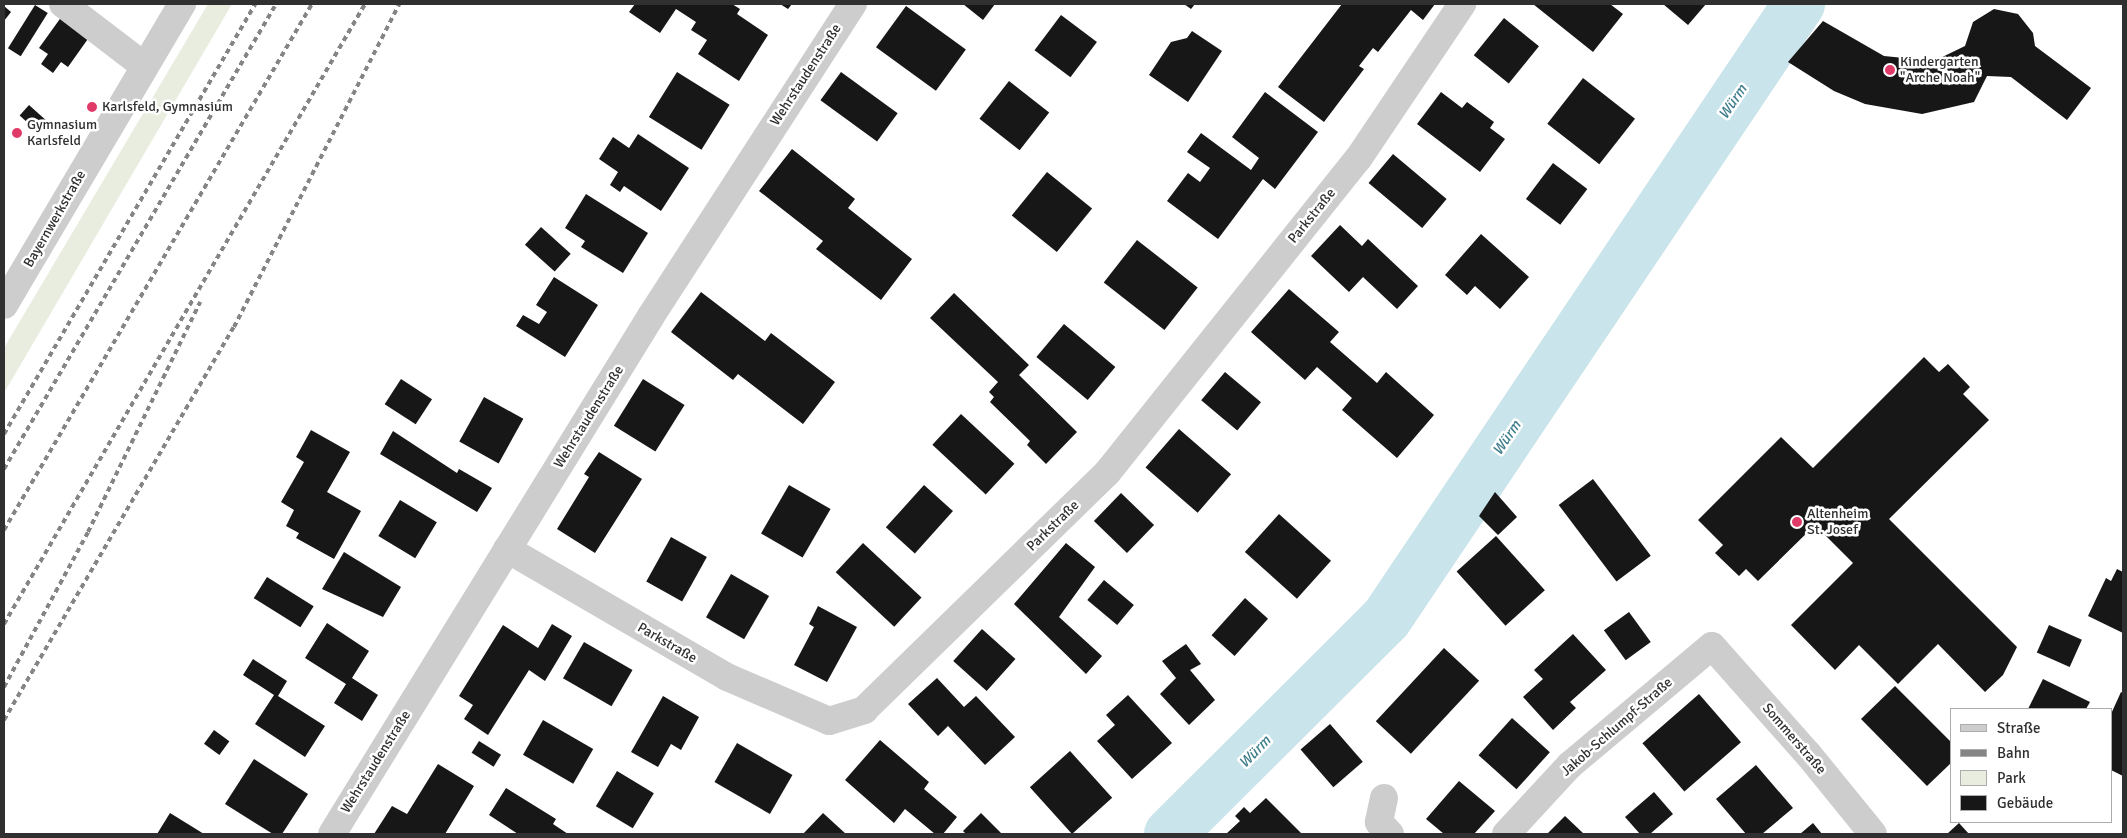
<!DOCTYPE html>
<meta charset="utf-8">
<style>
body{margin:0}
#map{position:relative;width:2127px;height:838px;overflow:hidden;background:#fff;font-family:Signika,sans-serif}
div>[style]{position:absolute}
[style*='--x']{left:calc(var(--x)*1px);top:calc(var(--y)*1px);width:calc(var(--w)*1px);rotate:calc(var(--a)*1deg)}
.green>*{inset:0;background:#e9eddf}
.river>*{height:52px;margin:-26px;padding:0 26px;transform-origin:26px;border-radius:26px;background:#c9e4ea}
.building>*{inset:0;background:#171717;transform-origin:0 0}
.minor>*{height:28px;margin:-14px;padding:0 14px;transform-origin:14px;border-radius:14px;background:#cdcdcd}
.rail>*{height:4px;margin-top:-2px;transform-origin:0;background:repeating-linear-gradient(90deg,#858585 0 5px,transparent 0 9px)}
.dots>*{width:14px;height:14px;translate:-50% -50%;box-sizing:border-box;border:2px solid #fff;border-radius:50%}
span{translate:-50% -50%;white-space:nowrap;text-align:center;line-height:1.15;-webkit-text-stroke:5px #fff;paint-order:stroke}
.poi-label{font-size:14px;color:#303030}
.left{translate:0 -50%;text-align:left}
.street-label{font-size:14px;color:#303030}
.water-label{font-size:15px;color:#3e7d8b;font-style:italic}
.frame{position:absolute;inset:0;border:5px solid #303030;pointer-events:none}
.legend{position:absolute;left:1950px;top:708px;width:162px;height:115px;box-sizing:border-box;background:#fff;border:1px solid #acacac;margin:0;padding:6px 9px;list-style:none;font-size:15px;color:#303030}
.legend li{display:flex;align-items:center;gap:10px;height:25px}
.legend b{width:25px;border:1px solid #acacac}
</style>
<div id="map">
<div class="green">
<i style="clip-path:polygon(208px 4px,232px 4px,4px 393px,4px 348px)"></i>
</div>
<div class="river">
<i style="--x:1170;--y:834;--w:305;--a:-44.9"></i>
<i style="--x:1386;--y:619;--w:741;--a:-56.12"></i>
</div>
<div class="building">
<i style="clip-path:polygon(635px 4px,732px 4px,740px 9px,737px 14px,768px 35px,739px 81px,698px 54px,707px 40px,691px 30px,696px 22px,676px 9px,660px 33px,629px 12px)"></i>
<i style="clip-path:polygon(780px 4px,792px 4px,788px 9px)"></i>
<i style="clip-path:polygon(963px 4px,995px 4px,983px 20px)"></i>
<i style="clip-path:polygon(1184px 4px,1195px 4px,1191px 9px)"></i>
<i style="clip-path:polygon(1342px 4px,1435px 4px,1423px 20px,1411px 10px,1378px 52px,1373px 48px,1359px 66px,1364px 69px,1324px 122px,1278px 87px)"></i>
<i style="clip-path:polygon(1533px 4px,1610px 4px,1623px 14px,1593px 52px)"></i>
<i style="clip-path:polygon(1663px 4px,1706px 4px,1688px 25px)"></i>
<i style="left:35px;top:5px;width:15px;height:51px;rotate:32deg"></i>
<i style="clip-path:polygon(4px 6px,11px 12px,4px 21px)"></i>
<i style="left:906px;top:6px;width:74px;height:51px;rotate:36deg"></i>
<i style="clip-path:polygon(1994px 9px,2018px 14px,2033px 33px,2035px 46px,2091px 88px,2067px 120px,2011px 77px,1987px 76px,1974px 102px,1922px 114px,1865px 104px,1834px 91px,1788px 62px,1823px 21px,1884px 56px,1934px 61px,1965px 46px,1973px 22px)"></i>
<i style="left:1061px;top:15px;width:45px;height:44px;rotate:37deg"></i>
<i style="clip-path:polygon(62px 16px,90px 36px,68px 67px,61px 62px,53px 73px,41px 64px,48px 54px,39px 48px)"></i>
<i style="left:1504px;top:18px;width:45px;height:48px;rotate:39deg"></i>
<i style="clip-path:polygon(1192px 31px,1222px 51px,1188px 102px,1149px 75px,1171px 42px,1187px 38px)"></i>
<i style="left:677px;top:72px;width:62px;height:53px;rotate:32deg"></i>
<i style="left:841px;top:72px;width:70px;height:35px;rotate:36deg"></i>
<i style="left:1583px;top:78px;width:66px;height:58px;rotate:38deg"></i>
<i style="left:1009px;top:81px;width:51px;height:48px;rotate:38deg"></i>
<i style="clip-path:polygon(1265px 92px,1318px 132px,1275px 189px,1263px 179px,1218px 239px,1167px 201px,1188px 173px,1200px 182px,1210px 168px,1187px 152px,1201px 133px,1251px 170px,1259px 158px,1232px 137px)"></i>
<i style="clip-path:polygon(1441px 92px,1462px 108px,1467px 102px,1494px 122px,1490px 128px,1505px 139px,1480px 172px,1417px 124px)"></i>
<i style="left:29px;top:105px;width:24px;height:14px;rotate:42deg"></i>
<i style="clip-path:polygon(638px 134px,689px 168px,661px 211px,624px 186px,620px 192px,610px 185px,618px 172px,599px 159px,613px 137px,629px 148px)"></i>
<i style="clip-path:polygon(792px 149px,855px 199px,848px 208px,912px 259px,881px 300px,816px 249px,823px 241px,759px 191px)"></i>
<i style="left:1393px;top:154px;width:70px;height:38px;rotate:40deg"></i>
<i style="left:1553px;top:163px;width:43px;height:45px;rotate:37deg"></i>
<i style="left:1047px;top:172px;width:58px;height:56px;rotate:39deg"></i>
<i style="clip-path:polygon(586px 194px,648px 233px,623px 273px,581px 247px,585px 241px,565px 228px)"></i>
<i style="clip-path:polygon(1340px 225px,1362px 246px,1368px 239px,1418px 286px,1397px 309px,1363px 277px,1349px 292px,1311px 256px)"></i>
<i style="left:541px;top:227px;width:40px;height:24px;rotate:42deg"></i>
<i style="clip-path:polygon(1481px 234px,1529px 277px,1500px 309px,1475px 286px,1467px 295px,1445px 275px)"></i>
<i style="left:1137px;top:240px;width:77px;height:54px;rotate:38deg"></i>
<i style="clip-path:polygon(554px 277px,598px 305px,565px 357px,516px 326px,523px 315px,539px 324px,547px 312px,536px 305px)"></i>
<i style="clip-path:polygon(1289px 289px,1339px 332px,1330px 342px,1377px 383px,1386px 372px,1434px 415px,1397px 458px,1342px 410px,1352px 398px,1317px 367px,1305px 380px,1251px 332px)"></i>
<i style="clip-path:polygon(701px 292px,765px 341px,771px 333px,835px 382px,803px 424px,738px 374px,733px 380px,671px 332px)"></i>
<i style="clip-path:polygon(954px 293px,1029px 365px,1019px 375px,1077px 432px,1046px 464px,1027px 445px,1030px 441px,990px 402px,994px 397px,989px 392px,998px 382px,930px 318px)"></i>
<i style="left:1064px;top:324px;width:67px;height:43px;rotate:40deg"></i>
<i style="clip-path:polygon(1924px 357px,1939px 372px,1948px 364px,1970px 387px,1963px 394px,1989px 420px,1889px 519px,2017px 647px,2003px 675px,1985px 692px,1938px 644px,1898px 684px,1859px 645px,1835px 670px,1791px 625px,1853px 563px,1815px 525px,1758px 581px,1746px 569px,1739px 576px,1715px 553px,1723px 545px,1698px 520px,1781px 437px,1813px 468px)"></i>
<i style="left:1225px;top:372px;width:47px;height:37px;rotate:40deg"></i>
<i style="left:401px;top:379px;width:37px;height:30px;rotate:33deg"></i>
<i style="left:643px;top:379px;width:49px;height:55px;rotate:32deg"></i>
<i style="left:484px;top:397px;width:45px;height:51px;rotate:29deg"></i>
<i style="left:961px;top:414px;width:73px;height:42px;rotate:43deg"></i>
<i style="left:1179px;top:429px;width:69px;height:51px;rotate:41deg"></i>
<i style="clip-path:polygon(311px 430px,350px 452px,327px 492px,361px 511px,334px 559px,296px 538px,299px 533px,286px 526px,294px 510px,281px 502px,304px 462px,296px 457px)"></i>
<i style="clip-path:polygon(393px 431px,457px 473px,459px 469px,492px 488px,477px 512px,380px 454px)"></i>
<i style="clip-path:polygon(599px 452px,642px 479px,595px 553px,557px 529px,589px 477px,584px 474px)"></i>
<i style="left:1593px;top:479px;width:96px;height:43px;rotate:53deg"></i>
<i style="left:789px;top:485px;width:48px;height:56px;rotate:30deg"></i>
<i style="left:924px;top:485px;width:39px;height:57px;rotate:42deg"></i>
<i style="clip-path:polygon(1495px 492px,1517px 517px,1498px 535px,1479px 516px)"></i>
<i style="left:1121px;top:493px;width:46px;height:39px;rotate:44deg"></i>
<i style="left:400px;top:500px;width:43px;height:42px;rotate:31deg"></i>
<i style="left:1279px;top:514px;width:70px;height:51px;rotate:42deg"></i>
<i style="left:1496px;top:536px;width:73px;height:53px;rotate:48deg"></i>
<i style="left:671px;top:537px;width:41px;height:51px;rotate:29deg"></i>
<i style="left:863px;top:543px;width:80px;height:40px;rotate:43deg"></i>
<i style="clip-path:polygon(1066px 543px,1095px 567px,1059px 617px,1102px 656px,1086px 674px,1014px 604px)"></i>
<i style="clip-path:polygon(344px 552px,401px 587px,383px 617px,322px 589px)"></i>
<i style="clip-path:polygon(2117px 569px,2123px 572px,2123px 633px,2088px 616px,2106px 578px,2111px 581px)"></i>
<i style="left:731px;top:574px;width:44px;height:50px;rotate:30deg"></i>
<i style="left:267px;top:577px;width:55px;height:25px;rotate:32deg"></i>
<i style="left:1104px;top:580px;width:39px;height:26px;rotate:40deg"></i>
<i style="left:1245px;top:598px;width:31px;height:50px;rotate:42deg"></i>
<i style="clip-path:polygon(818px 606px,857px 627px,827px 682px,794px 665px,814px 627px,809px 624px)"></i>
<i style="left:1629px;top:612px;width:37px;height:31px;rotate:54deg"></i>
<i style="clip-path:polygon(327px 623px,369px 651px,352px 678px,378px 695px,362px 721px,334px 703px,346px 684px,305px 658px)"></i>
<i style="clip-path:polygon(552px 624px,572px 636px,545px 681px,529px 670px,488px 735px,464px 719px,473px 705px,459px 696px,503px 625px,538px 648px)"></i>
<i style="left:2049px;top:625px;width:36px;height:30px;rotate:24deg"></i>
<i style="left:982px;top:629px;width:45px;height:43px;rotate:42deg"></i>
<i style="clip-path:polygon(1573px 634px,1606px 670px,1570px 702px,1576px 708px,1553px 730px,1523px 697px,1543px 679px,1534px 670px)"></i>
<i style="left:584px;top:642px;width:56px;height:42px;rotate:30deg"></i>
<i style="clip-path:polygon(1186px 644px,1201px 664px,1190px 670px,1215px 700px,1189px 725px,1160px 694px,1176px 678px,1162px 661px)"></i>
<i style="left:1444px;top:648px;width:48px;height:100px;rotate:43deg"></i>
<i style="clip-path:polygon(253px 659px,287px 681px,278px 696px,325px 726px,305px 757px,255px 724px,274px 695px,243px 675px)"></i>
<i style="clip-path:polygon(937px 678px,964px 707px,976px 696px,1015px 737px,985px 765px,948px 726px,938px 736px,908px 704px)"></i>
<i style="clip-path:polygon(2043px 679px,2090px 702px,2086px 709px,2028px 709px)"></i>
<i style="clip-path:polygon(1895px 686px,1951px 742px,1951px 763px,1927px 786px,1861px 719px)"></i>
<i style="clip-path:polygon(2121px 692px,2123px 693px,2123px 776px,2111px 770px,2111px 714px)"></i>
<i style="left:1699px;top:694px;width:64px;height:75px;rotate:49deg"></i>
<i style="clip-path:polygon(1128px 695px,1172px 743px,1132px 779px,1097px 741px,1115px 725px,1106px 715px)"></i>
<i style="clip-path:polygon(663px 696px,699px 717px,681px 750px,671px 744px,658px 767px,631px 752px)"></i>
<i style="left:1512px;top:718px;width:51px;height:50px;rotate:42deg"></i>
<i style="left:543px;top:720px;width:58px;height:40px;rotate:30deg"></i>
<i style="left:1330px;top:724px;width:50px;height:39px;rotate:49deg"></i>
<i style="left:214px;top:730px;width:19px;height:17px;rotate:36deg"></i>
<i style="clip-path:polygon(880px 740px,929px 782px,924px 789px,957px 817px,943px 834px,935px 834px,905px 809px,894px 823px,845px 780px)"></i>
<i style="left:479px;top:741px;width:26px;height:14px;rotate:32deg"></i>
<i style="left:737px;top:743px;width:64px;height:45px;rotate:30deg"></i>
<i style="left:1070px;top:751px;width:63px;height:54px;rotate:48deg"></i>
<i style="clip-path:polygon(254px 759px,308px 794px,282px 834px,273px 834px,225px 804px)"></i>
<i style="clip-path:polygon(438px 764px,474px 786px,445px 834px,374px 834px,392px 806px,407px 814px)"></i>
<i style="clip-path:polygon(1756px 765px,1793px 808px,1762px 834px,1746px 834px,1716px 799px)"></i>
<i style="left:617px;top:771px;width:43px;height:41px;rotate:31deg"></i>
<i style="clip-path:polygon(1459px 781px,1495px 811px,1474px 834px,1444px 834px,1426px 819px)"></i>
<i style="clip-path:polygon(506px 788px,556px 819px,553px 824px,568px 834px,518px 834px,489px 815px)"></i>
<i style="clip-path:polygon(1654px 792px,1673px 814px,1650px 834px,1640px 834px,1625px 817px)"></i>
<i style="clip-path:polygon(1266px 798px,1302px 834px,1226px 834px,1240px 821px,1235px 816px,1244px 807px,1250px 813px)"></i>
<i style="clip-path:polygon(170px 813px,204px 834px,157px 834px)"></i>
<i style="clip-path:polygon(823px 813px,846px 834px,803px 834px)"></i>
<i style="clip-path:polygon(981px 813px,1002px 834px,966px 834px,963px 831px)"></i>
<i style="clip-path:polygon(1565px 816px,1584px 834px,1547px 834px)"></i>
<i style="clip-path:polygon(1813px 823px,1822px 834px,1800px 834px)"></i>
<i style="clip-path:polygon(1959px 823px,1969px 834px,1947px 834px)"></i>
</div>
<div class="minor">
<i style="--x:63;--y:4;--w:102;--a:37.4"></i>
<i style="--x:4;--y:305;--w:350;--a:-59.4"></i>
<i style="--x:507;--y:549;--w:255;--a:30.2"></i>
<i style="--x:727;--y:677;--w:111;--a:23.3"></i>
<i style="--x:829;--y:721;--w:37;--a:-17"></i>
<i style="--x:864;--y:710;--w:339;--a:-44.3"></i>
<i style="--x:1107;--y:473;--w:402;--a:-51.4"></i>
<i style="--x:1358;--y:159;--w:187;--a:-56.1"></i>
<i style="--x:1384;--y:798;--w:25;--a:102"></i>
<i style="--x:1379;--y:822;--w:16;--a:47"></i>
<i style="--x:332;--y:834;--w:608;--a:-58.37"></i>
<i style="--x:651;--y:316;--w:372;--a:-57.1"></i>
<i style="--x:1506;--y:834;--w:94;--a:-47.2"></i>
<i style="--x:1570;--y:765;--w:185;--a:-40"></i>
<i style="--x:1712;--y:646;--w:144;--a:48.4"></i>
<i style="--x:1808;--y:754;--w:103;--a:50.9"></i>
</div>
<div class="rail">
<i style="--x:4;--y:434;--w:498;--a:-59.7"></i>
<i style="--x:4;--y:469;--w:539;--a:-59.67"></i>
<i style="--x:4;--y:530;--w:610;--a:-59.65"></i>
<i style="--x:4;--y:624;--w:717;--a:-59.79"></i>
<i style="--x:4;--y:687;--w:176;--a:-61.5"></i>
<i style="--x:88;--y:532;--w:256;--a:-64"></i>
<i style="--x:4;--y:720;--w:455;--a:-59.7"></i>
<i style="--x:234;--y:327;--w:363;--a:-62.9"></i>
</div>
<div class="dots">
<i style="left:1890px;top:70px;background:#e03a69"></i>
<i style="left:92px;top:107px;background:#e03a69"></i>
<i style="left:17px;top:133px;background:#e03a69"></i>
<i style="left:1797px;top:522px;background:#e03a69"></i>
</div>
<div class="poi-label">
<span class="left" style="left:1900px;top:70px">Kindergarten<br>"Arche Noah"</span>
<span class="left" style="left:102px;top:107px">Karlsfeld, Gymnasium</span>
<span class="left" style="left:27px;top:133px">Gymnasium<br>Karlsfeld</span>
<span class="left" style="left:1807px;top:522px">Altenheim<br>St. Josef</span>
</div>
<div class="street-label">
<span style="left:806px;top:75px;rotate:-57deg">Wehrstaudenstraße</span>
<span style="left:1312px;top:216px;rotate:-51deg">Parkstraße</span>
<span style="left:55px;top:219px;rotate:-60deg">Bayernwerkstraße</span>
<span style="left:589px;top:417px;rotate:-58deg">Wehrstaudenstraße</span>
<span style="left:1053px;top:526px;rotate:-44deg">Parkstraße</span>
<span style="left:667px;top:643px;rotate:30deg">Parkstraße</span>
<span style="left:1617px;top:727px;rotate:-41deg">Jakob-Schlumpf-Straße</span>
<span style="left:1794px;top:739px;rotate:49deg">Sommerstraße</span>
<span style="left:376px;top:762px;rotate:-58deg">Wehrstaudenstraße</span>
</div>
<div class="water-label">
<span style="left:1733px;top:102px;rotate:-56deg">Würm</span>
<span style="left:1507px;top:438px;rotate:-56deg">Würm</span>
<span style="left:1255px;top:752px;rotate:-46deg">Würm</span>
</div>
<div class="frame"></div>
<ul class="legend">
<li><b style="height:6px;background:#cdcdcd"></b>Straße</li>
<li><b style="height:6px;background:#858585"></b>Bahn</li>
<li><b style="height:14px;background:#e9eddf"></b>Park</li>
<li><b style="height:14px;background:#171717"></b>Gebäude</li>
</ul>
</div>
